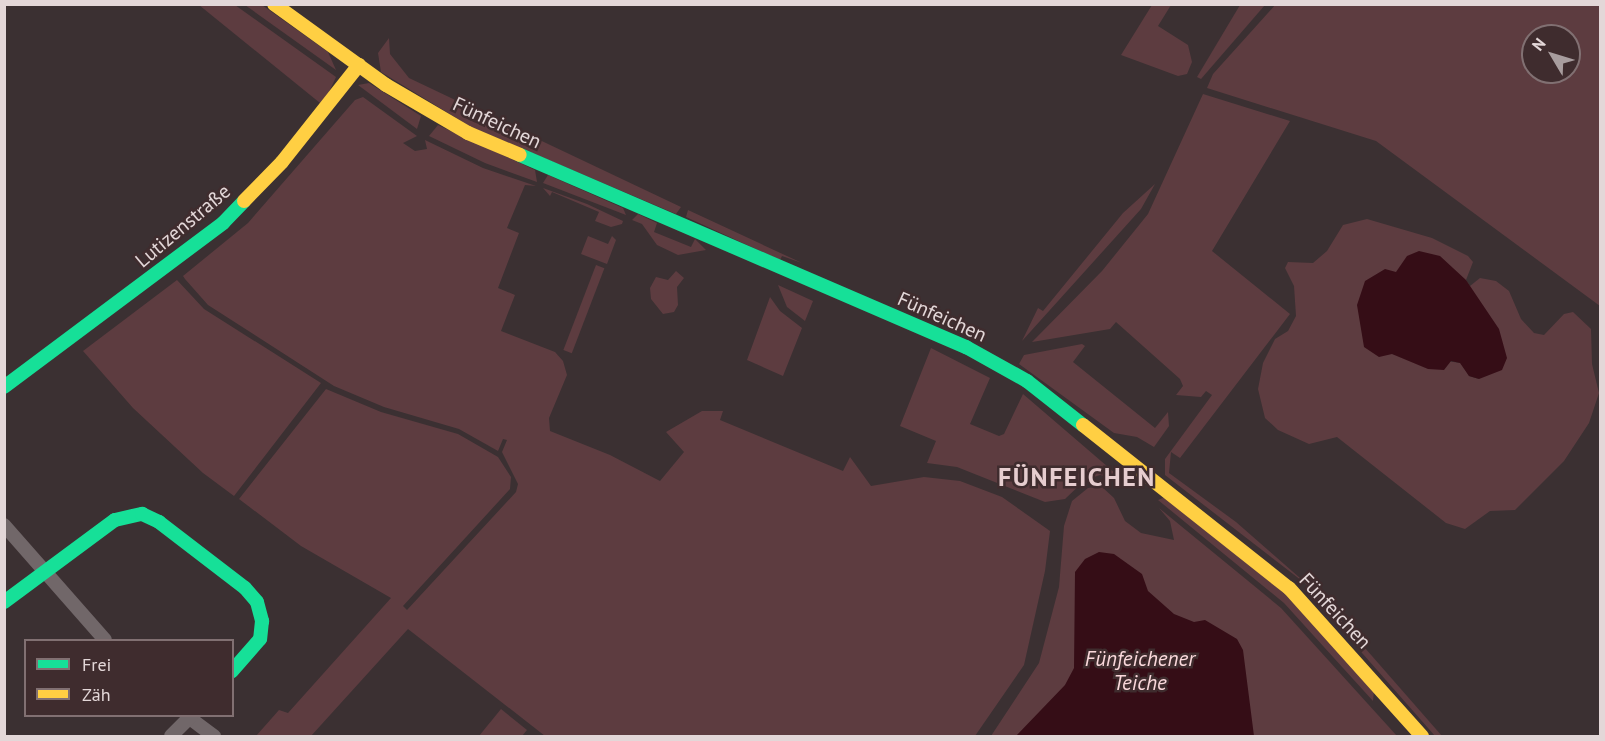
<!DOCTYPE html>
<meta charset="utf-8">
<style>
body{margin:0}
#map{position:relative;width:1605px;height:741px;overflow:hidden;background:#3b3032;font-family:"PT Sans",sans-serif}
div>[style]{position:absolute}
[style*='--x']{left:calc(var(--x)*1px);top:calc(var(--y)*1px);width:calc(var(--w)*1px);rotate:calc(var(--a)*1deg)}
.green>*{inset:0;background:#5d3c40;transform-origin:0 0}
.water>*{inset:0;background:#350d16}
.street>*{height:14px;margin:-7px;padding:0 7px;transform-origin:7px;border-radius:7px;background:#716769}
.fast>*{height:14px;margin:-7px;padding:0 7px;transform-origin:7px;border-radius:7px;background:#16e098}
.slow>*{height:14px;margin:-7px;padding:0 7px;transform-origin:7px;border-radius:7px;background:#ffcf43}
span{translate:-50% -50%;white-space:nowrap;text-align:center;line-height:1.15;-webkit-text-stroke:5px #3f2c2e;paint-order:stroke}
.street-label{font-size:20px;color:#e3d7d8}
.water-label{font-size:21px;color:#fad8db;font-style:italic}
.district-label{font-size:26px;color:#e6cdcf;font-weight:700;letter-spacing:1.5px}
.frame{position:absolute;inset:0;border:6px solid #e3d7d8;pointer-events:none}
.legend{position:absolute;left:24px;top:639px;width:210px;height:78px;box-sizing:border-box;background:#3f2c2e;border:2px solid #817072;margin:0;padding:8px 10px;list-style:none;font-size:18px;color:#e3d7d8}
.legend li{display:flex;align-items:center;gap:12px;height:30px}
.legend b{width:30px;border:2px solid #817072}
.north{position:absolute;left:1521px;top:24px;width:60px;height:60px;box-sizing:border-box;background:#3f2c2e;border:2px solid #817072;border-radius:50%;rotate:308deg;font-size:16px;font-weight:700;line-height:24px;text-align:center;color:#e3d7d8}
.north::after{content:'';display:block;margin:auto;width:21px;height:27px;background:#a89d9e;clip-path:polygon(50% 0,100% 100%,50% 72%,0 100%)}
</style>
<div id="map">
<div class="green">
<i style="clip-path:polygon(evenodd,1276px 4px,1600px 5px,1600px 306px,1376px 141px,1207px 88px,1213px 74px,1276px 4px,1533px 36px,1569px 36px,1569px 72px,1533px 72px,1533px 36px)"></i>
<i style="clip-path:polygon(199px 5px,235px 5px,336px 77px,329px 92px,320px 103px)"></i>
<i style="clip-path:polygon(245px 5px,262px 5px,328px 52px,336px 70px)"></i>
<i style="clip-path:polygon(1152px 5px,1171px 5px,1158px 26px,1188px 45px,1192px 62px,1187px 74px,1178px 76px,1121px 55px)"></i>
<i style="clip-path:polygon(1240px 5px,1265px 5px,1201px 79px,1197px 77px)"></i>
<i style="clip-path:polygon(389px 38px,390px 54px,409px 78px,681px 207px,676px 214px,471px 127px,381px 72px,378px 53px)"></i>
<i style="clip-path:polygon(369px 83px,421px 116px,417px 129px,358px 85px)"></i>
<i style="clip-path:polygon(1203px 94px,1290px 121px,1212px 251px,1290px 314px,1180px 458px,1171px 452px,1169px 473px,1236px 522px,1316px 592px,1442px 736px,1435px 736px,1319px 604px,1306px 584px,1165px 475px,1165px 459px,1212px 395px,1206px 391px,1201px 397px,1176px 395px,1183px 386px,1180px 379px,1116px 322px,1110px 329px,1032px 342px,1102px 271px,1148px 214px)"></i>
<i style="clip-path:polygon(363px 97px,417px 136px,403px 143px,415px 151px,427px 149px,425px 140px,483px 168px,536px 186px,525px 185px,507px 228px,519px 233px,498px 288px,515px 295px,501px 331px,555px 352px,563px 361px,567px 375px,549px 418px,550px 431px,610px 455px,660px 481px,684px 452px,666px 432px,702px 411px,723px 411px,720px 420px,843px 471px,850px 457px,871px 486px,924px 477px,960px 481px,1002px 497px,1050px 531px,1045px 571px,1024px 665px,975px 736px,545px 736px,408px 629px,311px 736px,256px 736px,279px 710px,288px 713px,391px 598px,301px 546px,239px 499px,326px 389px,381px 412px,458px 434px,498px 457px,511px 477px,510px 489px,403px 606px,407px 610px,516px 492px,518px 484px,502px 452px,507px 440px,503px 439px,498px 451px,459px 429px,384px 407px,334px 386px,208px 305px,185px 279px,183px 276px,248px 223px,355px 100px)"></i>
<i style="clip-path:polygon(438px 125px,535px 170px,537px 182px,485px 163px,429px 136px)"></i>
<i style="clip-path:polygon(548px 175px,623px 208px,626px 215px,543px 183px)"></i>
<i style="clip-path:polygon(1155px 184px,1141px 209px,1022px 341px,1038px 308px,1043px 311px,1123px 213px)"></i>
<i style="clip-path:polygon(543px 188px,587px 204px,623px 221px,622px 224px,611px 227px,595px 221px,599px 212px,552px 192px,550px 196px)"></i>
<i style="clip-path:polygon(688px 210px,802px 263px,782px 256px,780px 260px,686px 217px)"></i>
<i style="clip-path:polygon(638px 214px,657px 223px,654px 232px,691px 247px,695px 239px,706px 250px,678px 255px,657px 245px,642px 224px,632px 220px)"></i>
<i style="clip-path:polygon(evenodd,1367px 219px,1432px 238px,1468px 256px,1473px 262px,1466px 280px,1470px 286px,1480px 278px,1496px 281px,1509px 291px,1521px 319px,1534px 333px,1544px 335px,1564px 314px,1573px 312px,1591px 329px,1592px 364px,1599px 393px,1589px 423px,1564px 461px,1515px 510px,1490px 511px,1465px 529px,1446px 523px,1337px 437px,1309px 444px,1278px 430px,1265px 418px,1258px 389px,1263px 363px,1275px 339px,1288px 331px,1296px 316px,1294px 286px,1285px 268px,1288px 262px,1313px 263px,1327px 251px,1343px 225px,1367px 219px,1407px 281px,1479px 379px,1469px 376px,1461px 363px,1392px 354px,1407px 281px)"></i>
<i style="clip-path:polygon(588px 236px,608px 244px,612px 236px,616px 240px,607px 264px,581px 254px)"></i>
<i style="left:596px;top:265px;width:9px;height:91px;rotate:21deg"></i>
<i style="clip-path:polygon(676px 271px,684px 278px,677px 287px,678px 305px,674px 312px,663px 314px,651px 299px,650px 288px,656px 277px,668px 280px)"></i>
<i style="clip-path:polygon(177px 280px,204px 309px,321px 383px,234px 496px,203px 473px,133px 408px,83px 351px)"></i>
<i style="clip-path:polygon(778px 285px,813px 301px,805px 321px,787px 307px)"></i>
<i style="clip-path:polygon(770px 297px,780px 311px,802px 328px,783px 376px,747px 360px)"></i>
<i style="clip-path:polygon(1082px 344px,1085px 346px,1073px 362px,1155px 428px,1168px 412px,1169px 426px,1154px 447px,1137px 437px,1114px 433px,1019px 364px,1024px 355px)"></i>
<i style="clip-path:polygon(931px 348px,990px 378px,970px 424px,999px 436px,1004px 434px,1023px 394px,1122px 479px,1100px 475px,1085px 480px,1065px 499px,1045px 502px,957px 467px,927px 463px,936px 441px,900px 426px)"></i>
<i style="clip-path:polygon(1101px 486px,1114px 498px,1125px 521px,1141px 533px,1174px 540px,1170px 521px,1159px 508px,1281px 608px,1397px 736px,1254px 736px,1099px 635px,1031px 736px,991px 736px,1039px 663px,1059px 587px,1064px 526px,1072px 501px,1088px 488px)"></i>
<i style="clip-path:polygon(1165px 497px,1283px 592px,1374px 691px,1373px 701px,1284px 603px,1158px 500px)"></i>
<i style="clip-path:polygon(501px 709px,527px 730px,522px 736px,479px 736px)"></i>
</div>
<div class="water">
<i style="clip-path:polygon(1419px 251px,1440px 256px,1466px 280px,1499px 329px,1507px 358px,1502px 370px,1479px 379px,1469px 376px,1460px 363px,1451px 361px,1444px 370px,1428px 369px,1392px 354px,1379px 357px,1364px 347px,1357px 305px,1365px 281px,1385px 269px,1396px 272px,1407px 256px)"></i>
<i style="clip-path:polygon(1099px 552px,1114px 554px,1142px 574px,1148px 591px,1174px 614px,1194px 622px,1205px 620px,1237px 639px,1243px 650px,1254px 736px,1016px 736px,1065px 685px,1074px 668px,1075px 572px,1085px 559px)"></i>
</div>
<div class="street">
<i style="--x:4;--y:525;--w:153;--a:48.7"></i>
<i style="--x:187;--y:716;--w:34;--a:37"></i>
<i style="--x:171;--y:736;--w:28;--a:-45"></i>
</div>
<div class="fast">
<i style="--x:520;--y:155;--w:486;--a:23.3"></i>
<i style="--x:966;--y:347;--w:70;--a:29.1"></i>
<i style="--x:1027;--y:381;--w:71;--a:38.2"></i>
<i style="--x:4;--y:387;--w:274;--a:-36.8"></i>
<i style="--x:223;--y:223;--w:30;--a:-46"></i>
<i style="--x:4;--y:602;--w:138;--a:-36.5"></i>
<i style="--x:115;--y:520;--w:28;--a:-13"></i>
<i style="--x:142;--y:514;--w:19;--a:25"></i>
<i style="--x:159;--y:522;--w:108;--a:37.5"></i>
<i style="--x:245;--y:588;--w:18;--a:49"></i>
<i style="--x:257;--y:602;--w:20;--a:75"></i>
<i style="--x:262;--y:621;--w:18;--a:96"></i>
<i style="--x:260;--y:639;--w:43;--a:131.2"></i>
</div>
<div class="slow">
<i style="--x:274;--y:4;--w:138;--a:35.9"></i>
<i style="--x:386;--y:85;--w:95;--a:30.3"></i>
<i style="--x:468;--y:133;--w:56;--a:22.9"></i>
<i style="--x:244;--y:201;--w:54;--a:-45.7"></i>
<i style="--x:282;--y:162;--w:124;--a:-51.6"></i>
<i style="--x:1083;--y:425;--w:263;--a:38.4"></i>
<i style="--x:1289;--y:588;--w:199;--a:48.1"></i>
</div>
<div class="street-label">
<span style="left:497px;top:123px;rotate:25deg">Fünfeichen</span>
<span style="left:183px;top:226px;rotate:-40deg">Lutizenstraße</span>
<span style="left:942px;top:317px;rotate:24deg">Fünfeichen</span>
<span style="left:1335px;top:611px;rotate:47deg">Fünfeichen</span>
</div>
<div class="water-label">
<span style="left:1140px;top:671px">Fünfeichener<br>Teiche</span>
</div>
<div class="district-label">
<span style="left:1077px;top:477px">FÜNFEICHEN</span>
</div>
<div class="frame"></div>
<ul class="legend">
<li><b style="height:8px;background:#16e098"></b>Frei</li>
<li><b style="height:8px;background:#ffcf43"></b>Zäh</li>
</ul>
<div class="north">N</div>
</div>
